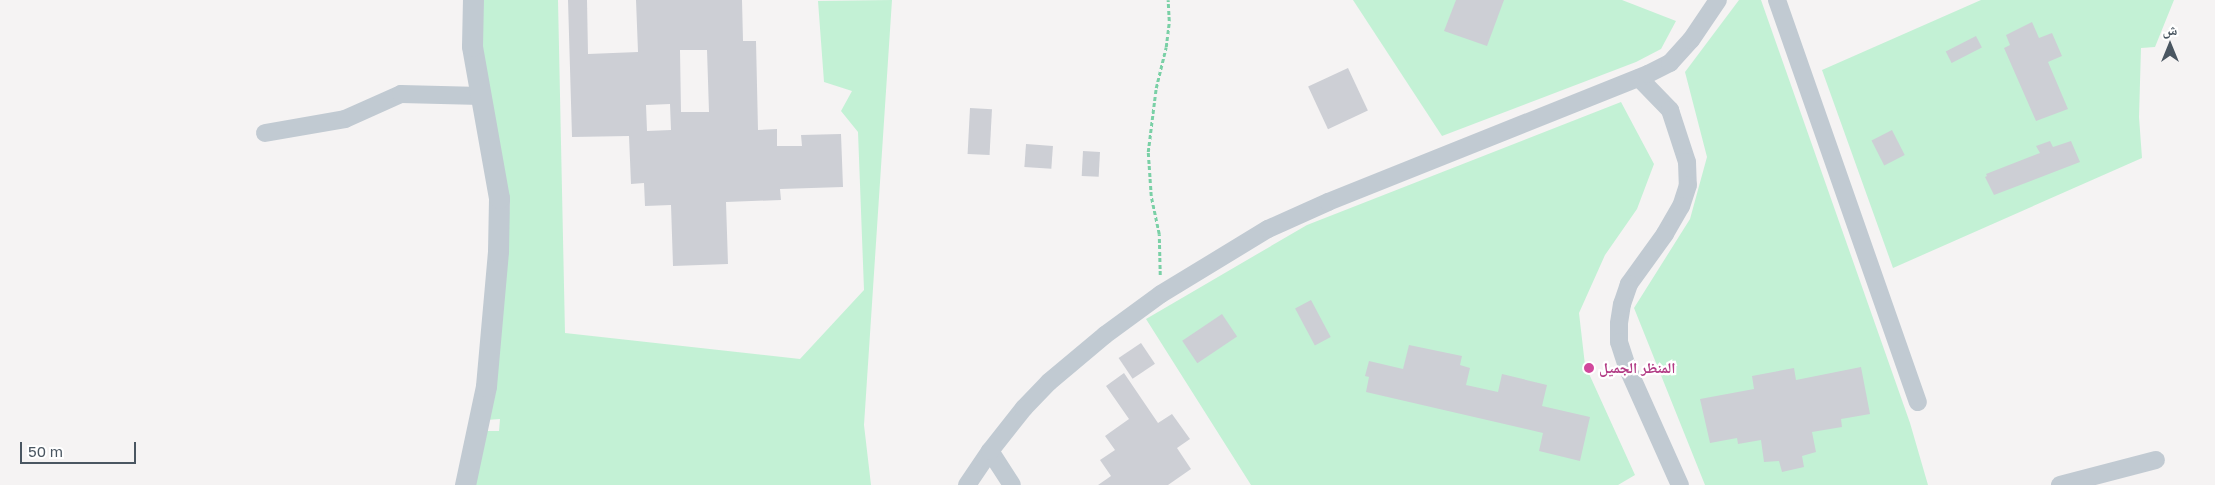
<!DOCTYPE html>
<meta charset="utf-8">
<style>
body{margin:0}
#map{position:relative;width:2215px;height:485px;overflow:hidden;background:#f5f3f3;font-family:"Golos Text","Noto Naskh Arabic",sans-serif}
div>[style]{position:absolute}
[style*='--x']{left:calc(var(--x)*1px);top:calc(var(--y)*1px);width:calc(var(--w)*1px);rotate:calc(var(--a)*1deg)}
.green>*{inset:0;background:#c3f1d5}
.building>*{inset:0;background:#cdcfd5;transform-origin:0 0}
.path>*{height:2.5px;margin-top:-1.25px;transform-origin:0;background:repeating-linear-gradient(90deg,#7ad0a6 0 4px,transparent 0 6.5px)}
.minor>*{height:18px;margin:-9px;padding:0 9px;transform-origin:9px;border-radius:9px;background:#c1cad2}
.tertiary>*{height:21px;margin:-10.5px;padding:0 10.5px;transform-origin:10.5px;border-radius:10.5px;background:#c1cad2}
.dots>*{width:14px;height:14px;translate:-50% -50%;box-sizing:border-box;border:2px solid #fff;border-radius:50%}
span{translate:-50% -50%;white-space:nowrap;text-align:center;line-height:1.15;-webkit-text-stroke:4.5px #fff;paint-order:stroke}
.hotel-label{font-size:15px;color:#b23c85;font-weight:700}
.left{translate:0 -50%;text-align:left}
.north{position:absolute;left:2145px;top:20px;width:50px;height:50px;-webkit-text-stroke:4px #fff;paint-order:stroke;rotate:0deg;font-size:14px;font-weight:700;line-height:20px;text-align:center;color:#4a5661}
.north::after{content:'';display:block;margin:auto;width:18px;height:22px;background:#4a5661;clip-path:polygon(50% 0,100% 100%,50% 72%,0 100%)}
.scale{position:absolute;left:20px;top:442px;width:116px;height:22px;box-sizing:border-box;border:2px solid #4a5661;border-top:0;padding-left:6px;font-size:15px;line-height:18px;white-space:nowrap;color:#4a5661;-webkit-text-stroke:4px #fff;paint-order:stroke}
</style>
<div id="map">
<div class="green">
<i style="clip-path:polygon(479px 0,558px 0,565px 333px,800px 359px,864px 290px,858px 132px,841px 111px,852px 91px,824px 82px,818px 1px,892px 0,864px 425px,871px 485px,468px 485px,482px 431px,499px 431px,500px 419px,486px 420px,498px 373px,494px 350px,510px 204px,476px 19px)"></i>
<i style="clip-path:polygon(1353px 0,1622px 0,1676px 21px,1661px 49px,1636px 62px,1442px 136px)"></i>
<i style="clip-path:polygon(1739px 0,1761px 0,1910px 423px,1928px 485px,1705px 485px,1634px 308px,1690px 219px,1707px 157px,1685px 72px)"></i>
<i style="clip-path:polygon(1981px 0,2174px 0,2155px 47px,2141px 48px,2139px 117px,2142px 158px,1893px 268px,1822px 70px)"></i>
<i style="clip-path:polygon(1621px 102px,1654px 164px,1637px 209px,1605px 255px,1579px 313px,1585px 365px,1635px 475px,1618px 485px,1251px 485px,1146px 319px,1307px 225px)"></i>
</div>
<div class="building">
<i style="clip-path:polygon(evenodd,568px 0,587px 0,588px 54px,638px 52px,636px 0,742px 0,743px 41px,756px 41px,758px 130px,777px 129px,777px 146px,802px 146px,801px 135px,841px 134px,843px 187px,780px 189px,781px 200px,726px 202px,728px 264px,673px 266px,671px 205px,645px 206px,644px 183px,631px 184px,629px 136px,572px 137px,568px 0,680px 50px,707px 50px,709px 112px,681px 112px,680px 50px,568px 0,670px 104px,671px 130px,647px 131px,646px 105px,670px 104px)"></i>
<i style="clip-path:polygon(1456px 0,1504px 0,1487px 46px,1444px 31px)"></i>
<i style="clip-path:polygon(2032px 22px,2039px 38px,2052px 33px,2062px 56px,2048px 62px,2068px 109px,2036px 121px,2004px 48px,2010px 45px,2006px 35px)"></i>
<i style="left:1976px;top:36px;width:13px;height:34px;rotate:63deg"></i>
<i style="left:1348px;top:68px;width:47px;height:44px;rotate:65deg"></i>
<i style="left:970px;top:108px;width:22px;height:46px;rotate:3deg"></i>
<i style="left:1892px;top:130px;width:28px;height:23px;rotate:63deg"></i>
<i style="clip-path:polygon(2050px 141px,2053px 147px,2071px 141px,2080px 162px,1994px 195px,1985px 177px,1987px 176px,1986px 174px,2040px 153px,2036px 146px)"></i>
<i style="left:1026px;top:144px;width:27px;height:23px;rotate:4deg"></i>
<i style="left:1083px;top:151px;width:17px;height:25px;rotate:3deg"></i>
<i style="left:1311px;top:300px;width:42px;height:18px;rotate:62deg"></i>
<i style="left:1222px;top:314px;width:27px;height:48px;rotate:56deg"></i>
<i style="left:1141px;top:343px;width:25px;height:27px;rotate:56deg"></i>
<i style="clip-path:polygon(1409px 345px,1462px 356px,1460px 365px,1470px 368px,1466px 385px,1498px 392px,1502px 374px,1547px 385px,1542px 406px,1590px 417px,1580px 461px,1539px 451px,1543px 433px,1366px 392px,1369px 377px,1365px 376px,1369px 361px,1403px 369px)"></i>
<i style="clip-path:polygon(1861px 367px,1870px 414px,1841px 419px,1842px 427px,1812px 432px,1816px 452px,1802px 456px,1804px 467px,1782px 472px,1779px 461px,1764px 462px,1761px 440px,1738px 444px,1737px 438px,1710px 443px,1700px 399px,1754px 389px,1752px 376px,1794px 368px,1796px 380px)"></i>
<i style="clip-path:polygon(1124px 373px,1158px 423px,1172px 414px,1190px 439px,1177px 448px,1191px 469px,1168px 485px,1098px 485px,1111px 476px,1100px 460px,1115px 450px,1105px 436px,1129px 419px,1106px 386px)"></i>
</div>
<div class="path">
<i style="--x:1160;--y:275;--w:41;--a:-91.4"></i>
<i style="--x:1159;--y:234;--w:39;--a:-102"></i>
<i style="--x:1151;--y:196;--w:44;--a:-93.9"></i>
<i style="--x:1148;--y:152;--w:64;--a:-82.9"></i>
<i style="--x:1156;--y:88;--w:42;--a:-76.3"></i>
<i style="--x:1166;--y:47;--w:26;--a:-83"></i>
<i style="--x:1169;--y:21;--w:21;--a:-93"></i>
</div>
<div class="minor">
<i style="--x:1777;--y:0;--w:426;--a:70.7"></i>
<i style="--x:1639;--y:78;--w:45;--a:45.9"></i>
<i style="--x:1670;--y:110;--w:55;--a:71.9"></i>
<i style="--x:1687;--y:162;--w:23;--a:88"></i>
<i style="--x:1688;--y:185;--w:22;--a:108"></i>
<i style="--x:1681;--y:206;--w:32;--a:120"></i>
<i style="--x:1665;--y:234;--w:62;--a:125.8"></i>
<i style="--x:1629;--y:284;--w:21;--a:109"></i>
<i style="--x:1622;--y:304;--w:20;--a:99"></i>
<i style="--x:1619;--y:324;--w:18;--a:90"></i>
<i style="--x:1619;--y:342;--w:28;--a:72"></i>
<i style="--x:1628;--y:369;--w:127;--a:65.9"></i>
<i style="--x:265;--y:133;--w:81;--a:-9.9"></i>
<i style="--x:345;--y:119;--w:61;--a:-24.1"></i>
<i style="--x:401;--y:94;--w:80;--a:1.4"></i>
<i style="--x:990;--y:451;--w:40;--a:57.1"></i>
<i style="--x:967;--y:485;--w:41;--a:-55.9"></i>
<i style="--x:990;--y:451;--w:55;--a:-51.7"></i>
<i style="--x:1024;--y:408;--w:36;--a:-46"></i>
<i style="--x:1049;--y:382;--w:73;--a:-40"></i>
<i style="--x:1105;--y:335;--w:69;--a:-36.2"></i>
<i style="--x:1161;--y:294;--w:125;--a:-31.3"></i>
<i style="--x:1268;--y:229;--w:66;--a:-24.2"></i>
<i style="--x:1328;--y:202;--w:345;--a:-21.8"></i>
<i style="--x:1648;--y:74;--w:25;--a:-27"></i>
<i style="--x:1670;--y:63;--w:31;--a:-48"></i>
<i style="--x:1691;--y:40;--w:48;--a:-56"></i>
<i style="--x:2060;--y:485;--w:99;--a:-14.6"></i>
</div>
<div class="tertiary">
<i style="--x:465;--y:485;--w:101;--a:-78"></i>
<i style="--x:486;--y:386;--w:136;--a:-84.9"></i>
<i style="--x:498;--y:251;--w:53;--a:-88.9"></i>
<i style="--x:499;--y:198;--w:154;--a:-100.1"></i>
<i style="--x:472;--y:46;--w:46;--a:-88.8"></i>
</div>
<div class="dots">
<i style="left:1589px;top:368px;background:#d1479c"></i>
</div>
<div class="hotel-label">
<span class="left" style="left:1599px;top:368px">المنظر الجميل</span>
</div>
<div class="north">ش</div>
<div class="scale">50 m</div>
</div>
